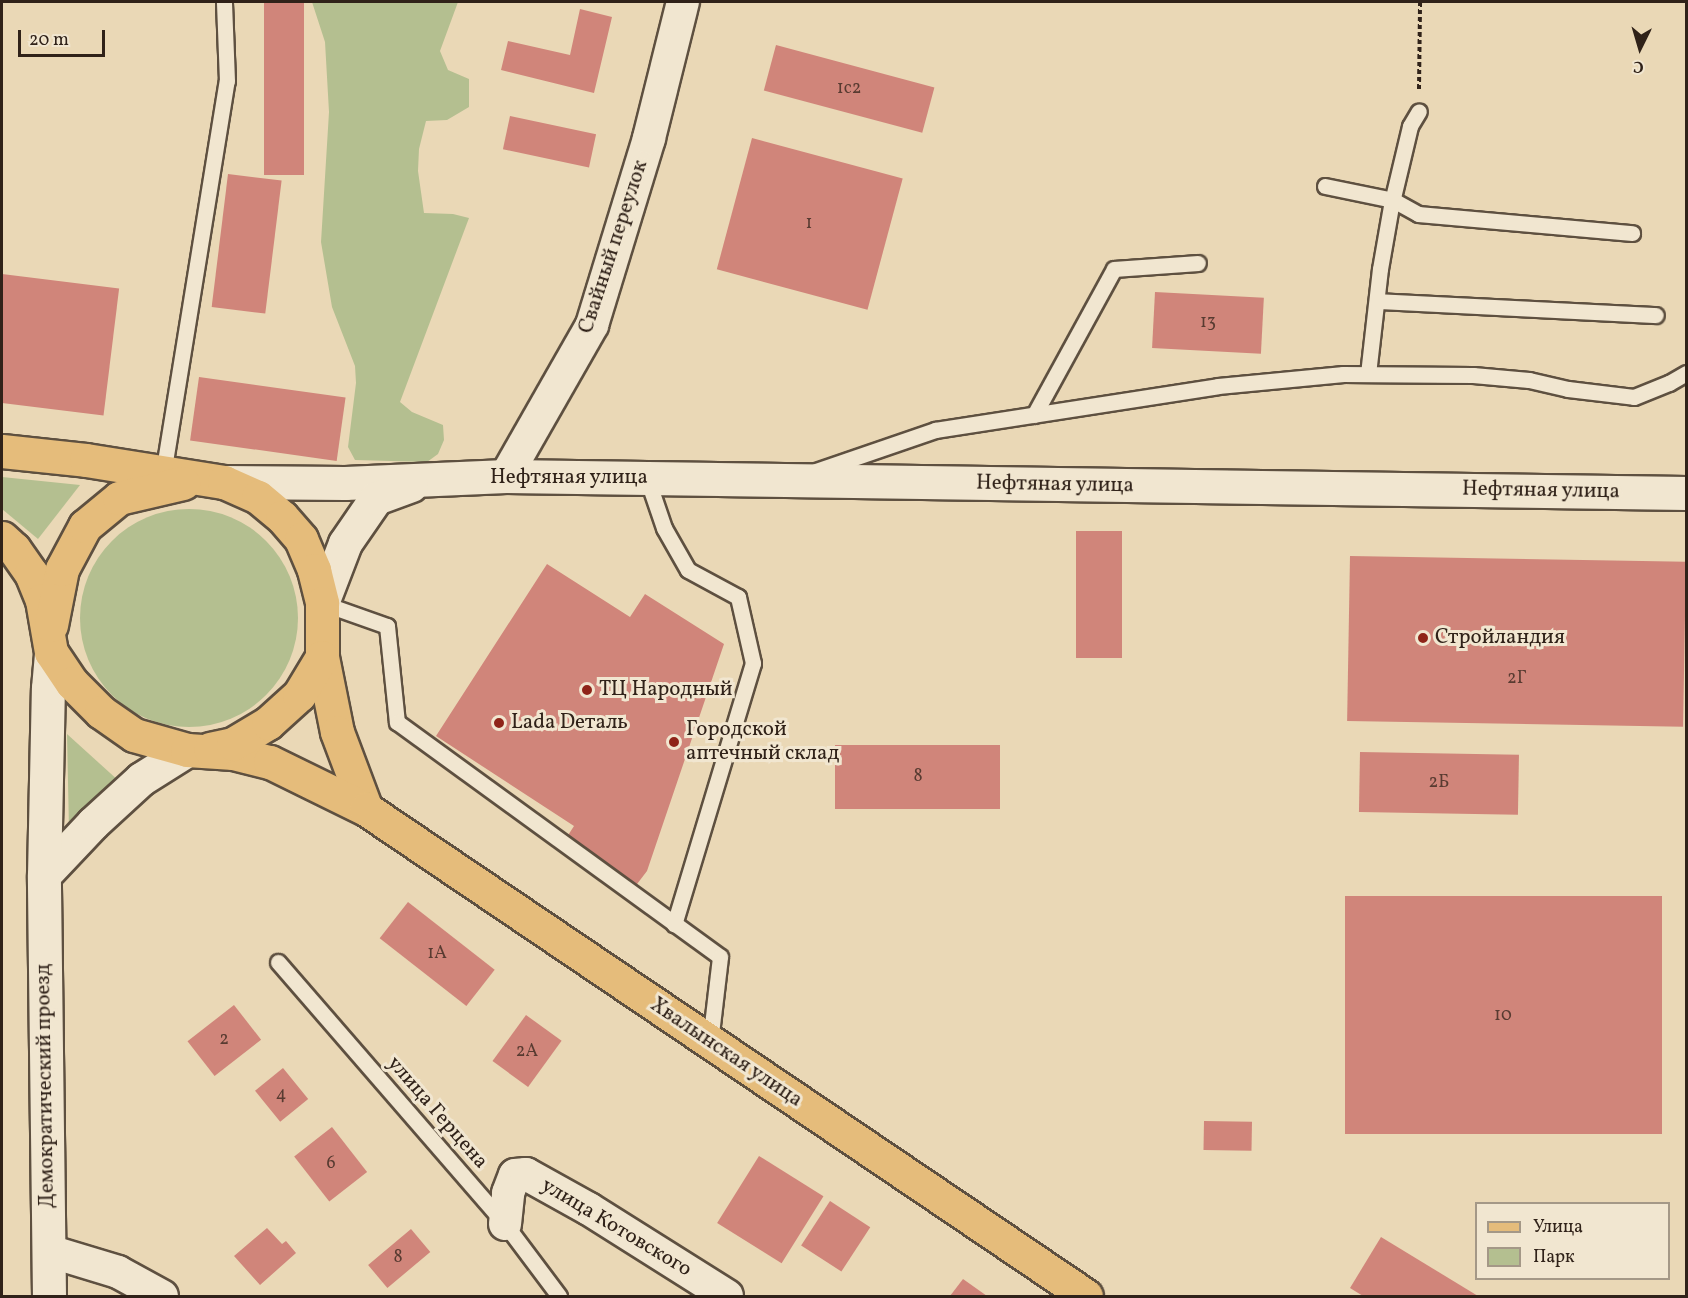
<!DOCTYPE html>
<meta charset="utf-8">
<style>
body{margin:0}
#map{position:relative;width:1688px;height:1298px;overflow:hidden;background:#ead8b6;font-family:Vollkorn,serif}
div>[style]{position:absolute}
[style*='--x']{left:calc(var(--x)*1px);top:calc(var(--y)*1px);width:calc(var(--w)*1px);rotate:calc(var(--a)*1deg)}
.green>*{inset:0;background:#b4bf90}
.round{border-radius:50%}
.building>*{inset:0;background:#d0857a;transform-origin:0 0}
.path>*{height:4px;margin-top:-2px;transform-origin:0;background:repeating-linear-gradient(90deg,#302219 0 4.5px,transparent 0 7.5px)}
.roads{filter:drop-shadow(2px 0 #5e5040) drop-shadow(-2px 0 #5e5040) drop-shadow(0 2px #5e5040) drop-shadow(0 -2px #5e5040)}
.lane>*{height:15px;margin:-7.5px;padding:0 7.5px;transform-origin:7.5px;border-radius:7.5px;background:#f1e6d0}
.street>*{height:32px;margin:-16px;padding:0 16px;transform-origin:16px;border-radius:16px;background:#f1e6d0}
.secondary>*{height:33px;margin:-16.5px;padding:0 16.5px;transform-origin:16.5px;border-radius:16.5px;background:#f1e6d0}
.primary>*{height:33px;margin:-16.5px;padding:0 16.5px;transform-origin:16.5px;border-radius:16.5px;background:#e5bc7b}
.dots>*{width:16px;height:16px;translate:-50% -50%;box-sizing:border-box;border:3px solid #f1e6d0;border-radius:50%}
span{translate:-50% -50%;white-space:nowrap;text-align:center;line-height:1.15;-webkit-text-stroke:6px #f1e6d0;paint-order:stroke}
.number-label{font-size:18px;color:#583b31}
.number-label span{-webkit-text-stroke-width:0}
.street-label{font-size:21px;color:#302219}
.poi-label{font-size:21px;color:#302219}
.left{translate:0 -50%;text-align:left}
.frame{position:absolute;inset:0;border:3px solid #302219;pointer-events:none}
.legend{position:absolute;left:1475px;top:1202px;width:195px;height:78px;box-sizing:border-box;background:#f1e6d0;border:2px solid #a49887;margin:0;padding:8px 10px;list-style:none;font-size:18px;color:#302219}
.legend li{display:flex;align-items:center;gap:12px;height:30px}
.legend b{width:30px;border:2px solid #a49887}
.north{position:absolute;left:1610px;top:18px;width:60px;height:60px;-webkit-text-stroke:4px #f1e6d0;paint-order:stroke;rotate:185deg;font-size:16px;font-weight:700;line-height:24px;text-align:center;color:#302219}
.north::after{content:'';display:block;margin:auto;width:21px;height:27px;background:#302219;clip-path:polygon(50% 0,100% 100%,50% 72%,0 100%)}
.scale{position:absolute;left:18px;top:30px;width:87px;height:27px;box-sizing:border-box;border:3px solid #302219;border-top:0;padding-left:8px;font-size:18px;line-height:21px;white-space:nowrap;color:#302219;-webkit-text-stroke:4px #f1e6d0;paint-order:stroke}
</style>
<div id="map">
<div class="green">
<i style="clip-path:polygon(312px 2px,458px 2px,440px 51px,448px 70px,469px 79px,469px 107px,447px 120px,426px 121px,419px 149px,418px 171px,424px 213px,453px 214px,469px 218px,400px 402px,412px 412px,443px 425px,444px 440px,438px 454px,427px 462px,355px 460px,348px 447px,356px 383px,355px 366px,332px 307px,321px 242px,329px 112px,325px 42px)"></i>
<i style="clip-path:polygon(2px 477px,80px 485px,38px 539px,2px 509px)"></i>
<i class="round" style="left:80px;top:509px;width:218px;height:218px"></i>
<i style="clip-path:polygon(67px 734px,120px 782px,69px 830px)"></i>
</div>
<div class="building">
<i style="left:264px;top:2px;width:40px;height:173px"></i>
<i style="clip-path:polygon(580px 9px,612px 17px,594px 93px,501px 70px,508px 41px,570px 55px)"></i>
<i style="left:776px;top:45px;width:164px;height:47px;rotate:15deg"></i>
<i style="left:510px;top:116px;width:88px;height:34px;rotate:12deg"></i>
<i style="left:752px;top:138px;width:156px;height:136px;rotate:15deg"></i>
<i style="left:228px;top:174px;width:54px;height:134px;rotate:7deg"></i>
<i style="left:2px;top:274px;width:118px;height:128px;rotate:7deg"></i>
<i style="left:1155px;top:292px;width:109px;height:56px;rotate:3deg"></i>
<i style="left:199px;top:377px;width:148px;height:64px;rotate:8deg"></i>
<i style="left:1076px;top:531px;width:46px;height:127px"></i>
<i style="left:1350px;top:556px;width:336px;height:165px;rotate:1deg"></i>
<i style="clip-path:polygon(547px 564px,630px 617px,645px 594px,724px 644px,647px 871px,634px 888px,565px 840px,574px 826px,436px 736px)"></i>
<i style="left:835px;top:745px;width:165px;height:64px"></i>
<i style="left:1360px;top:752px;width:159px;height:60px;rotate:1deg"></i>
<i style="left:1345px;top:896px;width:317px;height:238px"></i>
<i style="left:408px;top:902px;width:110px;height:46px;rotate:38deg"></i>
<i style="left:234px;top:1005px;width:44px;height:59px;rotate:52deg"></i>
<i style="left:526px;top:1015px;width:44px;height:57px;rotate:36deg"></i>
<i style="left:283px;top:1068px;width:40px;height:36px;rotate:51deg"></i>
<i style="left:1204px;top:1121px;width:48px;height:29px;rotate:1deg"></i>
<i style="left:332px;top:1127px;width:57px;height:48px;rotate:52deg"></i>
<i style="left:759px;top:1156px;width:76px;height:79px;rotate:32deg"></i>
<i style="left:830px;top:1201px;width:48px;height:53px;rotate:33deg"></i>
<i style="clip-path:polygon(267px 1228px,282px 1244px,286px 1241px,296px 1253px,260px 1285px,234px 1256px)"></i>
<i style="left:411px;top:1229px;width:30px;height:56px;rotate:50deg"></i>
<i style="clip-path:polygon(1381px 1237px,1478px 1296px,1363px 1296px,1350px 1288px)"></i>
<i style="clip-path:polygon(963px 1279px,987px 1296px,950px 1296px)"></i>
</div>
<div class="path">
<i style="--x:1419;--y:89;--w:87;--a:-89.3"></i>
</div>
<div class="roads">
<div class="lane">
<i style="--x:1325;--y:186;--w:69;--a:11.6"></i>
<i style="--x:1393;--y:200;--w:29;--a:29"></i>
<i style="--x:1418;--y:214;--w:215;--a:5.1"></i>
<i style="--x:1377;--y:301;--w:279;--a:2.9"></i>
<i style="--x:1368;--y:374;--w:106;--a:-83.5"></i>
<i style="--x:1380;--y:269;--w:64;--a:-80.1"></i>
<i style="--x:1391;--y:206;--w:82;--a:-76.6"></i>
<i style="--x:1410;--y:126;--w:17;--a:-59"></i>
<i style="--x:1034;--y:415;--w:166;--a:-61.3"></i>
<i style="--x:1114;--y:269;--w:84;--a:-4.1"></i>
<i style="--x:816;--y:471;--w:126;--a:-19"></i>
<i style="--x:935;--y:430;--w:286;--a:-8.8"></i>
<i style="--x:1218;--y:386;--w:126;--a:-5.5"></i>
<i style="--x:1343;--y:374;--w:130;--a:0.4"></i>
<i style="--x:1473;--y:375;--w:56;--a:5.1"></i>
<i style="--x:1529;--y:380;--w:40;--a:13"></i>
<i style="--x:1568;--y:389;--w:66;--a:6.9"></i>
<i style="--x:1634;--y:397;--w:38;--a:-22"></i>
<i style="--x:1669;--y:383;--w:20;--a:-30"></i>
<i style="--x:163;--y:474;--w:398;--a:-80.8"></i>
<i style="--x:227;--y:81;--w:79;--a:-92.2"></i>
<i style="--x:647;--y:478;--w:53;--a:71.2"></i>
<i style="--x:664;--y:528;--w:48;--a:60.3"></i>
<i style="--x:688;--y:570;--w:57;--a:28.4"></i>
<i style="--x:738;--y:597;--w:68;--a:77.2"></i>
<i style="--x:753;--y:663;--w:273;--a:106.8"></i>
<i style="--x:322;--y:603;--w:69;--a:19.5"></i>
<i style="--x:387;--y:626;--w:97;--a:84.1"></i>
<i style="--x:397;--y:722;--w:399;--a:36"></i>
<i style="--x:720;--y:957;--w:86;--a:96.7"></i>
<i style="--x:278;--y:962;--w:347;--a:49.1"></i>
<i style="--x:505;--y:1224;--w:90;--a:53.1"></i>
</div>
<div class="street">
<i style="--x:506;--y:476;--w:174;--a:-60.3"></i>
<i style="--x:592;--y:325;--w:195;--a:-73"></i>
<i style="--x:649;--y:138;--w:140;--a:-76"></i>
<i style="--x:505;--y:1224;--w:31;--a:-84"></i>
<i style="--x:508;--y:1193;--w:19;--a:-69"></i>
<i style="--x:515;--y:1175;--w:11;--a:-5"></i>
<i style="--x:526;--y:1174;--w:72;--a:29.1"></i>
<i style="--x:589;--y:1209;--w:163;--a:32.2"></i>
<i style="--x:49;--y:1251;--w:72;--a:16.9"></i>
<i style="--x:118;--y:1272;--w:50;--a:28.6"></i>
</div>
<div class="secondary">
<i style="--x:224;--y:482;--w:121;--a:0.5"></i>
<i style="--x:345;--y:483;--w:161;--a:-2.5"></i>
<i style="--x:506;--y:476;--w:1180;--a:0.83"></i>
<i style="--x:322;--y:603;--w:64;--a:-69"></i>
<i style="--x:345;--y:543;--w:55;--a:-55.4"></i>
<i style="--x:376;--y:498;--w:37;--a:-20"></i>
<i style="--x:44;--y:875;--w:71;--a:-46.7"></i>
<i style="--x:93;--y:823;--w:65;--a:-42.5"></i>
<i style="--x:141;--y:779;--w:54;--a:-32.2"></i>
<i style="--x:49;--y:1296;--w:421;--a:-90.7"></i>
<i style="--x:44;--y:875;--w:187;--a:-88.8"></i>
<i style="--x:48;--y:688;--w:36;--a:-85"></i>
</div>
<div class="primary">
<i style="--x:2;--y:451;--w:84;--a:6.1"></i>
<i style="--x:86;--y:460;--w:140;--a:9.1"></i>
<i style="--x:224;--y:482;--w:37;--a:24"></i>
<i style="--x:258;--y:497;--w:31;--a:40"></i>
<i style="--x:282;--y:517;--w:29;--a:49"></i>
<i style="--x:301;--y:539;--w:34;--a:67"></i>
<i style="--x:314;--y:570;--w:34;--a:76"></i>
<i style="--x:322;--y:603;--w:54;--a:90"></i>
<i style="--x:322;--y:657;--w:76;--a:78.7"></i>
<i style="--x:337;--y:732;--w:82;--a:69.4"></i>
<i style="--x:2;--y:538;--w:16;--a:43"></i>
<i style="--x:14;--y:549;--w:29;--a:55"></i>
<i style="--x:31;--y:573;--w:29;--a:68"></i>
<i style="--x:42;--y:600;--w:53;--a:80.2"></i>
<i style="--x:51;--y:652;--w:37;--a:56"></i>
<i style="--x:72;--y:683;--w:41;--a:45"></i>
<i style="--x:101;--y:712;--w:40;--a:34.9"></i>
<i style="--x:134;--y:735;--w:55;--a:15.8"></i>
<i style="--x:187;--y:750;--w:46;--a:3.7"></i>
<i style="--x:233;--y:753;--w:38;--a:14"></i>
<i style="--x:270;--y:762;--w:107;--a:26.1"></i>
<i style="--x:366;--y:809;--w:869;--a:34.07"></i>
<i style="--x:51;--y:625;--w:57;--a:-78.9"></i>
<i style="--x:62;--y:569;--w:49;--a:-61.9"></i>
<i style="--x:85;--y:526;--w:44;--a:-39.5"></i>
<i style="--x:119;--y:498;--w:66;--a:-13.2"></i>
<i style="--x:210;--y:749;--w:24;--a:-12"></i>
<i style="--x:233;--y:744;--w:41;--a:-31"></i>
<i style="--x:268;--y:723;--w:42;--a:-42.1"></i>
<i style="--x:299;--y:695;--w:44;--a:-58.8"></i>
</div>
</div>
<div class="dots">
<i style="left:1423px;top:638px;background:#8f2418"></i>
<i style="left:587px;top:690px;background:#8f2418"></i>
<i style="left:499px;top:723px;background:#8f2418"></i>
<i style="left:674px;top:742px;background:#8f2418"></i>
</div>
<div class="number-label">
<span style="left:849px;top:89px">1с2</span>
<span style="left:809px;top:224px">1</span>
<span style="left:1208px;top:323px">13</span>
<span style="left:1517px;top:679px">2Г</span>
<span style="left:918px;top:777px">8</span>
<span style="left:1439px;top:783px">2Б</span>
<span style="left:437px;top:954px">1А</span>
<span style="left:1503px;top:1016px">10</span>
<span style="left:224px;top:1040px">2</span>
<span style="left:527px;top:1052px">2А</span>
<span style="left:281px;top:1095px">4</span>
<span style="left:331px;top:1164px">6</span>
<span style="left:398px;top:1258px">8</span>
</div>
<div class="street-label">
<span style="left:614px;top:247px;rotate:-72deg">Свайный переулок</span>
<span style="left:569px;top:478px">Нефтяная улица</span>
<span style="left:1055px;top:485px;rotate:1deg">Нефтяная улица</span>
<span style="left:1541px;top:491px;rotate:1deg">Нефтяная улица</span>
<span style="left:726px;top:1053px;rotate:34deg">Хвалынская улица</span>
<span style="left:46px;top:1086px;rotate:-91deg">Демократический проезд</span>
<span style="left:437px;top:1113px;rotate:49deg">улица Герцена</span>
<span style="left:616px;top:1228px;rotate:31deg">улица Котовского</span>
</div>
<div class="poi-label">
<span class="left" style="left:1435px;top:638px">Стройландия</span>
<span class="left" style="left:599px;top:690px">ТЦ Народный</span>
<span class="left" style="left:511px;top:723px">Lada Dеталь</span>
<span class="left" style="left:686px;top:742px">Городской<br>аптечный склад</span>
</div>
<div class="frame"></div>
<ul class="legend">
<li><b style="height:8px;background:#e5bc7b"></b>Улица</li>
<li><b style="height:16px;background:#b4bf90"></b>Парк</li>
</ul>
<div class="north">С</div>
<div class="scale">20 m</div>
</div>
